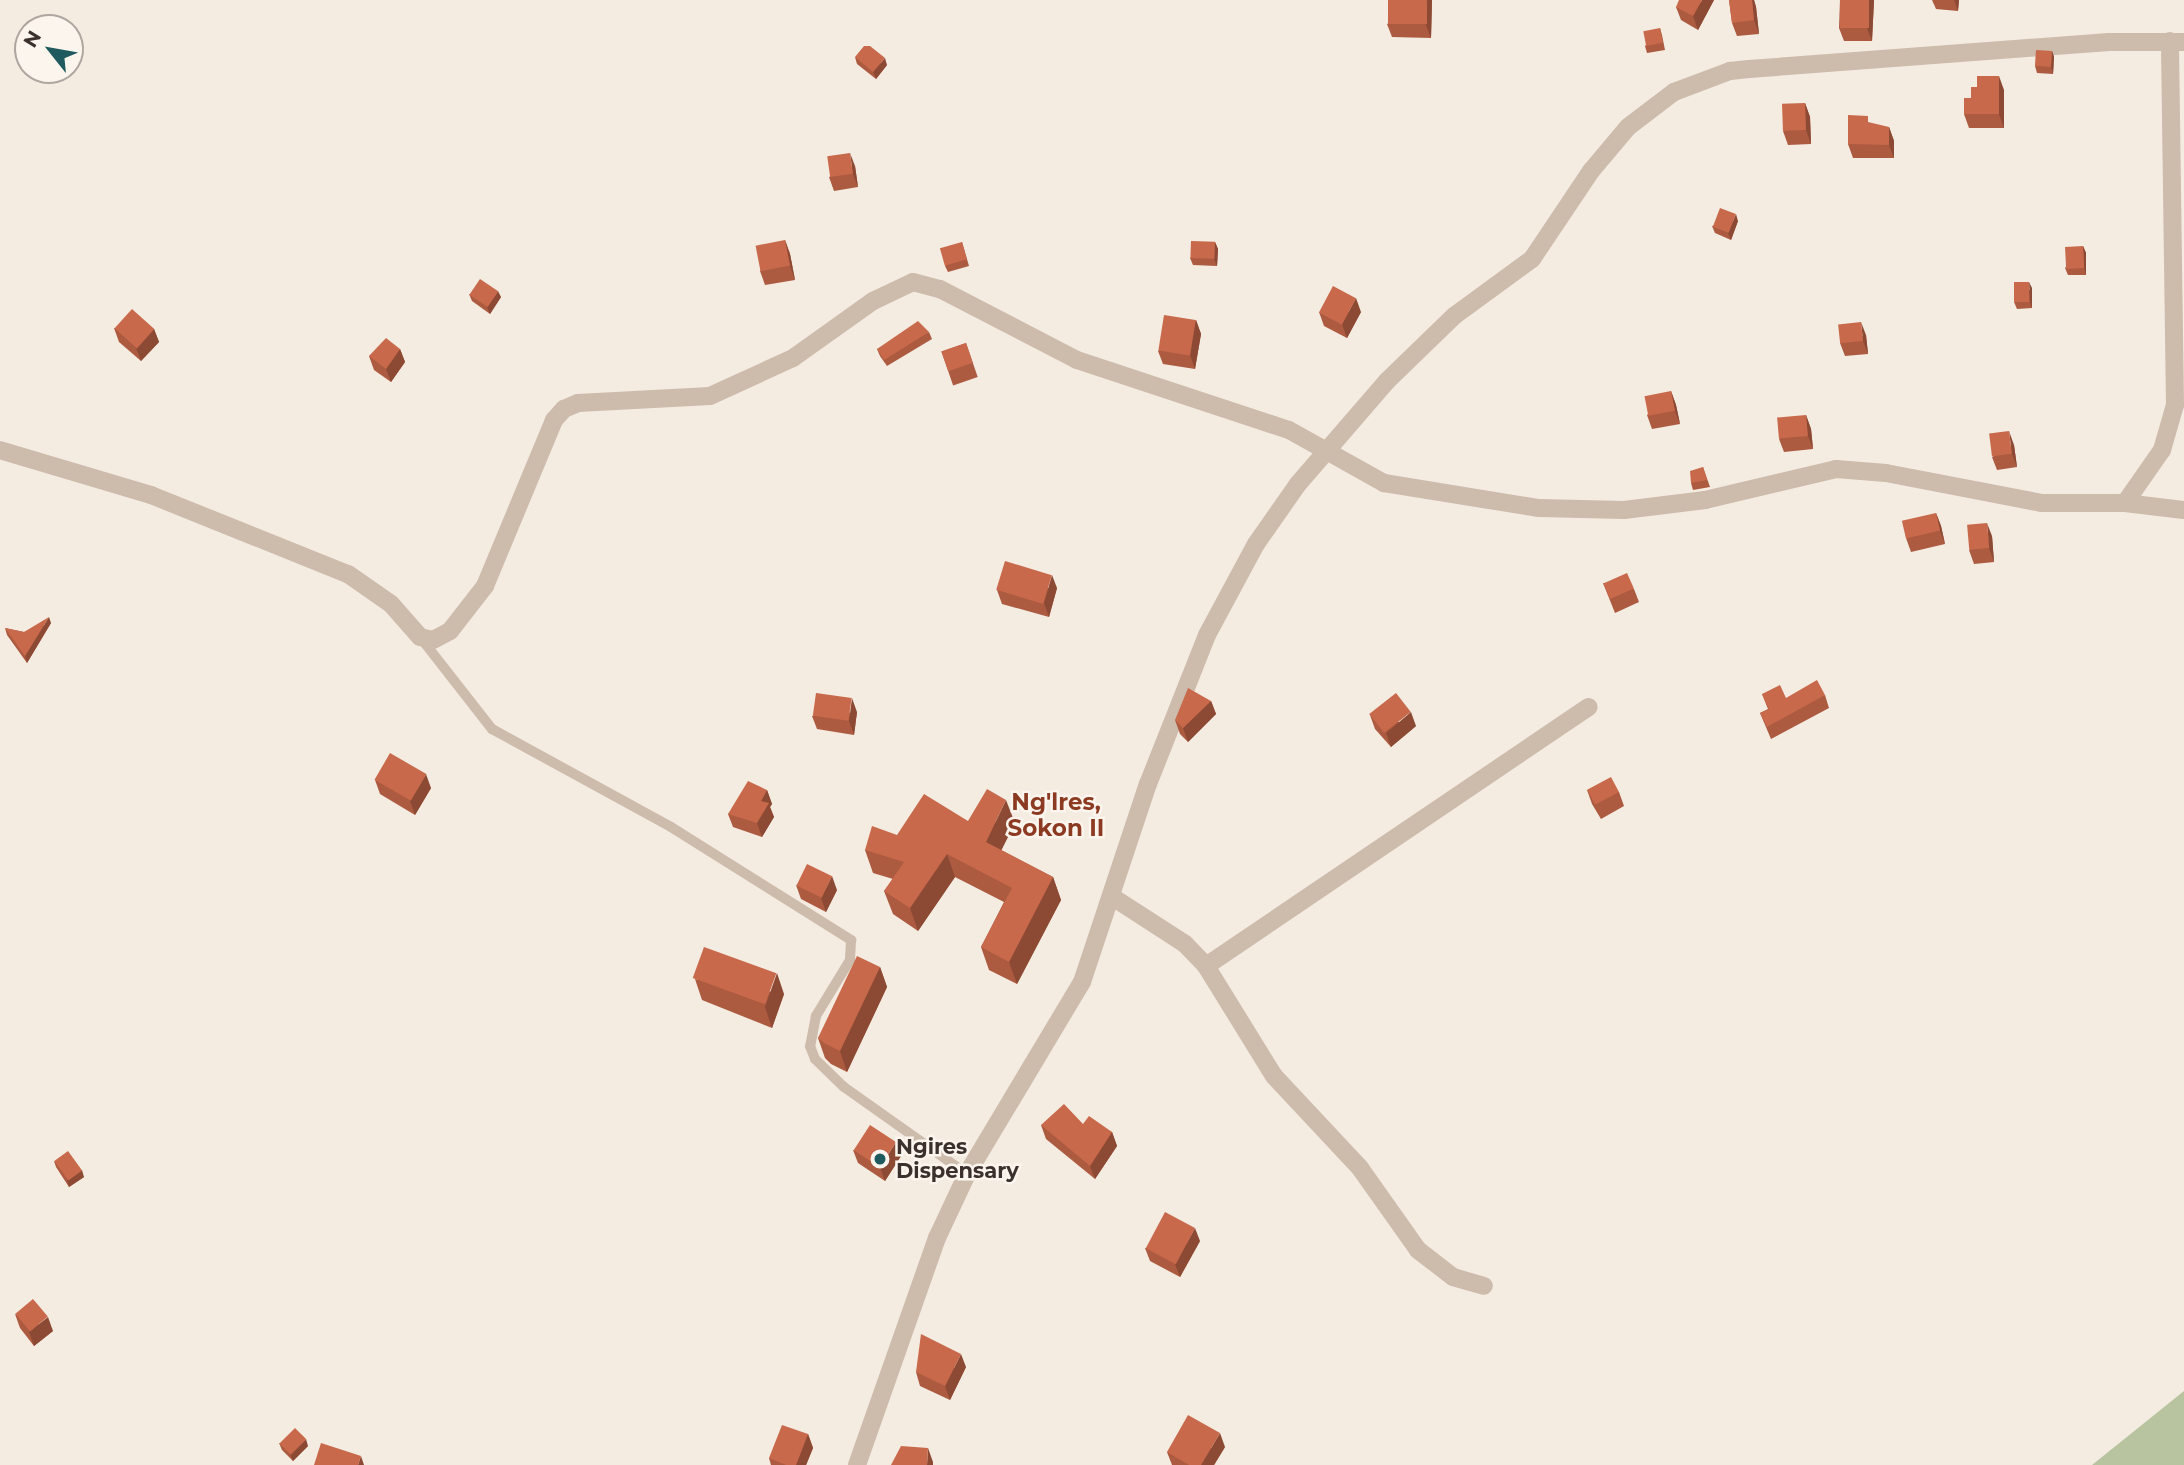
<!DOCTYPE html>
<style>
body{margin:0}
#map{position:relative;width:2184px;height:1465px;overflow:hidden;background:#f4ebe1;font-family:Montserrat,sans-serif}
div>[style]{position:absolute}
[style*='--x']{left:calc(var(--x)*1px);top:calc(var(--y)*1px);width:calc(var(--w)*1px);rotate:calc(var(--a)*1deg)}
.green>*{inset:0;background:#b8c4a0}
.service>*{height:10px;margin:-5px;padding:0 5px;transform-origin:5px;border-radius:5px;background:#cdbbac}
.minor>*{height:18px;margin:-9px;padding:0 9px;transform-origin:9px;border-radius:9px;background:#cdbbac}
.wall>*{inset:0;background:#ac5a40;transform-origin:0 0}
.shaded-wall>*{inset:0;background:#8c4a34}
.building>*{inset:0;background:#c8694b;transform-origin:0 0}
.dots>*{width:19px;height:19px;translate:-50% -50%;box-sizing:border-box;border:4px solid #fbf5ee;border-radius:50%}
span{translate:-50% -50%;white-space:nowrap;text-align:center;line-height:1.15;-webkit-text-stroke:5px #fbf5ee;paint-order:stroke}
.poi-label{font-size:21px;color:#3b302b;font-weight:700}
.left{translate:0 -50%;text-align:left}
.neighbourhood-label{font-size:23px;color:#8c3b22;font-weight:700}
.north{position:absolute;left:14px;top:14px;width:70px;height:70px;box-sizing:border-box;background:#fbf5ee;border:2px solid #aea6a0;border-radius:50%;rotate:301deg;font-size:19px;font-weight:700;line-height:28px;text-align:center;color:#3b302b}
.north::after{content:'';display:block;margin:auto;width:24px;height:32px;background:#1f5a5e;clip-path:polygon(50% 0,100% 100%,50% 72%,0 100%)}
</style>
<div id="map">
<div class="green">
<i style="clip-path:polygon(2184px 1391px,2184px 1465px,2092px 1465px)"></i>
</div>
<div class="service">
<i style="--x:420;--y:637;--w:117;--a:52"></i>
<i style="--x:492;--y:729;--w:204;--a:28.7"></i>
<i style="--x:671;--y:827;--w:213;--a:32.1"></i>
<i style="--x:851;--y:940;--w:20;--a:93"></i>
<i style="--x:850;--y:960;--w:66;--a:121.3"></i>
<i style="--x:816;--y:1016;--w:31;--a:101"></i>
<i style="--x:810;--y:1046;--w:14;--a:69"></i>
<i style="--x:815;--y:1059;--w:40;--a:44"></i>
<i style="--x:844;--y:1087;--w:151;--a:35.3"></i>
</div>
<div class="minor">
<i style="--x:0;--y:450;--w:158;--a:16.6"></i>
<i style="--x:151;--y:495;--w:212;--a:21.9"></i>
<i style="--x:348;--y:574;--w:52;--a:34.9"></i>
<i style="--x:391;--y:604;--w:44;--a:48.7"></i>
<i style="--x:420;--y:637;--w:13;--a:13"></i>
<i style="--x:433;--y:640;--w:19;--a:-28"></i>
<i style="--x:450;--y:631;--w:57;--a:-52.1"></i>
<i style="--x:485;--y:586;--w:180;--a:-67.4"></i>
<i style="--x:554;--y:420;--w:15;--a:-48"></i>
<i style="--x:564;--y:409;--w:15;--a:-23"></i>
<i style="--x:578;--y:403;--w:132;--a:-3"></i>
<i style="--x:710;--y:396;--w:91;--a:-24.6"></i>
<i style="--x:793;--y:358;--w:98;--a:-35.5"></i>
<i style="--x:873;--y:301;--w:44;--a:-25.4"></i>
<i style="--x:913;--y:282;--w:28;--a:15"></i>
<i style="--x:940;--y:289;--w:154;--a:27.4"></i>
<i style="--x:1077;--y:360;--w:223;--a:18.3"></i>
<i style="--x:1289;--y:430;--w:109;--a:29.2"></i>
<i style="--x:1384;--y:483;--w:157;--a:9.2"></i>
<i style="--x:1539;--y:508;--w:85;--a:1.3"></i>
<i style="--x:1624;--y:510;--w:82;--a:-7"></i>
<i style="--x:1705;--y:500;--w:135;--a:-13.3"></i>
<i style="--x:1836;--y:469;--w:50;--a:4.6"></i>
<i style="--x:1886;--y:473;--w:159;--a:10.9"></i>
<i style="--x:2042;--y:503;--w:83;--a:0"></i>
<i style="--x:2125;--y:503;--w:59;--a:6.8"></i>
<i style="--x:2125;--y:503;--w:65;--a:-55.1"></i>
<i style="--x:2162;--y:450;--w:47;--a:-73.9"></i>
<i style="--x:2175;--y:405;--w:364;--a:-90.8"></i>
<i style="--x:1114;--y:898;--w:85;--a:32.9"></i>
<i style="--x:1185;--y:944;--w:30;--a:46"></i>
<i style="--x:1206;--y:966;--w:129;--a:58.3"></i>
<i style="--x:1274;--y:1076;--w:126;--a:46.9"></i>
<i style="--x:1360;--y:1168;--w:100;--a:54.7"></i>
<i style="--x:1418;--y:1250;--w:44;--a:37.6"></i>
<i style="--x:1453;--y:1277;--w:32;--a:16"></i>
<i style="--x:1206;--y:966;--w:462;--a:-34.1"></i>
<i style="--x:857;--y:1465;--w:241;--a:-70.6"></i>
<i style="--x:937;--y:1238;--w:71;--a:-64.9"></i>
<i style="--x:967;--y:1174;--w:224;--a:-59.1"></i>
<i style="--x:1082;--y:982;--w:209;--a:-71.6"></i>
<i style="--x:1148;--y:784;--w:160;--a:-68.4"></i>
<i style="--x:1207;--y:635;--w:103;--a:-61.7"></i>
<i style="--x:1256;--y:544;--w:73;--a:-55"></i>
<i style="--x:1298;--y:484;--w:136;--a:-49.2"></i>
<i style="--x:1387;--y:381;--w:93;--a:-44.1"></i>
<i style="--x:1454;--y:316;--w:97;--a:-36.2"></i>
<i style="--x:1532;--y:259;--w:106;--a:-56.2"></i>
<i style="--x:1591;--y:171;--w:57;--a:-49.9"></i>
<i style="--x:1628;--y:127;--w:58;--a:-37.3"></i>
<i style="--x:1674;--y:92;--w:60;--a:-20.6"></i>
<i style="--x:1730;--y:71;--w:19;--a:-6"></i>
<i style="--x:1749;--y:69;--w:361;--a:-4.3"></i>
<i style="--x:2109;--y:42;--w:75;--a:0"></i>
</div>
<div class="wall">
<i style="clip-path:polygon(1432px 0,1431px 38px,1392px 37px,1387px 24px)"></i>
<i style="clip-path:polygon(1714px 0,1698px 30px,1681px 20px,1676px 7px)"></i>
<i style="clip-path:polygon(1729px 0,1754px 0,1756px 7px,1759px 34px,1737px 36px,1732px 23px)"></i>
<i style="clip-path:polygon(1840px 0,1874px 0,1872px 41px,1844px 41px,1839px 28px)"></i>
<i style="clip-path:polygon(1932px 0,1959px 0,1958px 11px,1936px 9px)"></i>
<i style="clip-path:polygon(1660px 28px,1662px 35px,1665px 50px,1647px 53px,1645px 46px)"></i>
<i style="clip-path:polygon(2052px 51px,2054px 57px,2053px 74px,2037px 73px,2035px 66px)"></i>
<i style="clip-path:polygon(855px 57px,887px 65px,876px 79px,857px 64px)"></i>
<i style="clip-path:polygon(1977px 87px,2004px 90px,2004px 128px,1969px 128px,1964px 114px)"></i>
<i style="clip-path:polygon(1805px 103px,1810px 117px,1811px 144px,1788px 145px,1783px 131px)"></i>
<i style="clip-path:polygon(1889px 127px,1894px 141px,1894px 158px,1853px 158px,1848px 144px)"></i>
<i style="clip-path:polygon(855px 166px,858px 187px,834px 191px,829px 177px)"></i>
<i style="clip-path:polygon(1738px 221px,1731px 240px,1715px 233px,1712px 226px)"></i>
<i style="clip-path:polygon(785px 240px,790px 254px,795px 280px,765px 285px,760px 271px)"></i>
<i style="clip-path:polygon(962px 242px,969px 266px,948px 272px,945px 266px)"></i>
<i style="clip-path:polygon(1215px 242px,1218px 249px,1217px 266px,1193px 265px,1190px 258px)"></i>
<i style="clip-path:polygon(2083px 246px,2086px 253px,2086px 275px,2068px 275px,2065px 268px)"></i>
<i style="clip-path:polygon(2032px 288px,2032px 308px,2017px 309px,2014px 302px)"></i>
<i style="clip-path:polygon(469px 294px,501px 297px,490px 314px,472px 301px)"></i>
<i style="clip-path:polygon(1319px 312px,1361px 312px,1347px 338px,1324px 326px)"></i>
<i style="clip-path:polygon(1196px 320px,1201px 334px,1195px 369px,1163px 364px,1158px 351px)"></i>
<i style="clip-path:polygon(114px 328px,154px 329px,159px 342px,141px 361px,119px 342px)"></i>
<i style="clip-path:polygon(929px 332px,932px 339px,887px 366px,880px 356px,877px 349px)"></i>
<i style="clip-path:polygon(1866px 335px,1868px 354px,1845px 356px,1840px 343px)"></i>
<i style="left:966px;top:343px;width:36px;height:26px;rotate:71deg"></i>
<i style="clip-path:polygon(400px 349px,405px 362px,391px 382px,374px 370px,369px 356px)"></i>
<i style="clip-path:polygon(1671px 391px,1676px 405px,1680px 424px,1652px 429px,1647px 415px)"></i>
<i style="clip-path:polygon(1806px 415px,1811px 429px,1813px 449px,1784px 452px,1779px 439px)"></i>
<i style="clip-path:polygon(2014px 445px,2017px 467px,1997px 470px,1992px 457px)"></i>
<i style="clip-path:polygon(1703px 467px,1710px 487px,1693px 490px,1691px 483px)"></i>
<i style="clip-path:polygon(1936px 513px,1941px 526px,1945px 544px,1911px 552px,1906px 538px)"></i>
<i style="clip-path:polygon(1992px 536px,1994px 562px,1974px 564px,1969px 550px)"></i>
<i style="clip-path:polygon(1603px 583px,1634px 589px,1639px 602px,1615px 613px)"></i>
<i style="clip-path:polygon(1057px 588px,1049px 617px,1002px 604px,997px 590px)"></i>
<i style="clip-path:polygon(51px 623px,27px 663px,7px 635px,5px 628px,24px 632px)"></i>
<i style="clip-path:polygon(1762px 694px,1786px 698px,1825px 695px,1829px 708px,1771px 739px,1760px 713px,1768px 709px)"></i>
<i style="clip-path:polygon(1211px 701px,1216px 714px,1188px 742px,1180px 734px,1175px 720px)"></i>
<i style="clip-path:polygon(857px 712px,854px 735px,817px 729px,812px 716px)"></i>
<i style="clip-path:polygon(1370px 715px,1416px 726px,1391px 747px,1375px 729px)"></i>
<i style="clip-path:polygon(375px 780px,431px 788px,415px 815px,380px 794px)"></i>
<i style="clip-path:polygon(767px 790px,772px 804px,770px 807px,774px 817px,762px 837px,733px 827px,728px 814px)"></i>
<i style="clip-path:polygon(1587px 790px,1619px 792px,1624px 806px,1601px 819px,1592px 804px)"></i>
<i style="clip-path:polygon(968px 821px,1015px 823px,1001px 850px,1053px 877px,1061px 900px,1017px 984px,989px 970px,981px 947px,1004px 902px,955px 877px,918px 931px,893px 914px,884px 891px,893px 879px,873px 873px,865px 850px,897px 835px)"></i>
<i style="clip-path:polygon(796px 885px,837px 890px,826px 912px,801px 899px)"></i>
<i style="clip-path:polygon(880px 967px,887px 987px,847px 1072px,831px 1064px,825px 1058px,818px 1038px)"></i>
<i style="clip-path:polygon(695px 979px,784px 994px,772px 1028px,702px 1000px)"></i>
<i style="clip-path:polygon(1083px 1124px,1112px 1132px,1117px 1146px,1095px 1179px,1046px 1139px,1041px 1125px)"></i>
<i style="clip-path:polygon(853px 1150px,901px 1156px,885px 1181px,858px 1163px)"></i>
<i style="clip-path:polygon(54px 1161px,84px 1177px,69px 1187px,56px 1167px)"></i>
<i style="clip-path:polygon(1200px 1241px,1180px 1277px,1150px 1261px,1145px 1248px)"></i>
<i style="clip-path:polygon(15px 1314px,53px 1331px,34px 1346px,20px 1328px)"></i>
<i style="clip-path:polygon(966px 1367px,950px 1400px,920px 1386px,916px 1372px)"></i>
<i style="clip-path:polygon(808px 1434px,813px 1448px,806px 1465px,771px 1465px,769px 1458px)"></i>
<i style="clip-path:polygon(279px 1443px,308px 1446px,293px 1461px,282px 1450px)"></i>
<i style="clip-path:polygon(1225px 1447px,1214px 1465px,1172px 1465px,1167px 1452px)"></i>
</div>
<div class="shaded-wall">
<i style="clip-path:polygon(1427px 0,1432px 0,1431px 38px,1426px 25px)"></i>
<i style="clip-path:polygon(1702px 0,1714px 0,1698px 30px,1693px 16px)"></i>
<i style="clip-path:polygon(1752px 0,1754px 0,1756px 7px,1759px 34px,1754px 20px)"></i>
<i style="clip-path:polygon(1869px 0,1874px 0,1872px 41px,1867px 28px)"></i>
<i style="clip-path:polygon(1954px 0,1959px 0,1958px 11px)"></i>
<i style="clip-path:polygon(2052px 51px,2054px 57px,2053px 74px,2051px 67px)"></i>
<i style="clip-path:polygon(885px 58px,887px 65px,876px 79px,873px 72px)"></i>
<i style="clip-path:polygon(1999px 76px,2004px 90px,2004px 128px,1999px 114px)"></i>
<i style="clip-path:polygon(1805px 103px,1810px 117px,1811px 144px,1806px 130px)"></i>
<i style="clip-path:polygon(1889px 127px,1894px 141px,1894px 158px,1889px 145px)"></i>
<i style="clip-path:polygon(850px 153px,855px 166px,858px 187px,853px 174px)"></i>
<i style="clip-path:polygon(1736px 214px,1738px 221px,1731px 240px,1728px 233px)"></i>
<i style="clip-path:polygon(785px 240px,790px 254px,795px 280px,790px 266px)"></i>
<i style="clip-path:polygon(1215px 242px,1218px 249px,1217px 266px,1214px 259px)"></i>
<i style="clip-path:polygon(2083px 246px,2086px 253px,2086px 275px,2084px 268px)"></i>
<i style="clip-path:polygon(2029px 282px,2032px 288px,2032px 308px,2030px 301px)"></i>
<i style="clip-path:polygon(498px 291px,501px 297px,490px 314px,487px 307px)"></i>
<i style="clip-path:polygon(1356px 298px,1361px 312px,1347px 338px,1342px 324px)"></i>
<i style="clip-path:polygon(1196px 320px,1201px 334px,1195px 369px,1190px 355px)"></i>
<i style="clip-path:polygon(1861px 322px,1866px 335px,1868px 354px,1863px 341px)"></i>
<i style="clip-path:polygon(154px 329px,159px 342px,141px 361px,136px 348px)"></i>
<i style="clip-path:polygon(400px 349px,405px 362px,391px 382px,386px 369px)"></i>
<i style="clip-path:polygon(1671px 391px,1676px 405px,1680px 424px,1675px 411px)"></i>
<i style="clip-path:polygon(1806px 415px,1811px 429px,1813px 449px,1808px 436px)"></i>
<i style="clip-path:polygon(2009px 431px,2014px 445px,2017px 467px,2012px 454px)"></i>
<i style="clip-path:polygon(1936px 513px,1941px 526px,1945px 544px,1940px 531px)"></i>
<i style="clip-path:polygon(1987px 523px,1992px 536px,1994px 562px,1989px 548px)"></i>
<i style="clip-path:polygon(1052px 575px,1057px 588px,1049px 617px,1044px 603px)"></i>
<i style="clip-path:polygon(49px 617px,51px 623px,27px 663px,25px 656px)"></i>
<i style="clip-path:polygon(852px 698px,857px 712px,854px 735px,849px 721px)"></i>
<i style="clip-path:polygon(1211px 701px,1216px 714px,1188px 742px,1183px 728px)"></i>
<i style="clip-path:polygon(1411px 712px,1416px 726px,1391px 747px,1386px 733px)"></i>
<i style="clip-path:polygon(426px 774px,431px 788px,415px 815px,410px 801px)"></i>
<i style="clip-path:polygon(767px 790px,772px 804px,770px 807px,774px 817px,762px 837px,757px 823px,761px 801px)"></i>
<i style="clip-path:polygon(1006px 800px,1015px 823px,994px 865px,986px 842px)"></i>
<i style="clip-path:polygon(947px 854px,955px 877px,918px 931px,910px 908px)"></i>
<i style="clip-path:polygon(832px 876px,837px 890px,826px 912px,821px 898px)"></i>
<i style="clip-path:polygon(1053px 877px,1061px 900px,1017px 984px,1009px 962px)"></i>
<i style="clip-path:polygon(880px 967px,887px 987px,847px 1072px,840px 1051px)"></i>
<i style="clip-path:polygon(777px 973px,784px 994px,772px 1028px,765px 1007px)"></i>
<i style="clip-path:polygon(1112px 1132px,1117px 1146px,1095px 1179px,1090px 1166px)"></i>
<i style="clip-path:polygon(896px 1142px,901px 1156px,885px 1181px,880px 1167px)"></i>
<i style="clip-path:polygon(82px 1170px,84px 1177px,69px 1187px,67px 1180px)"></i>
<i style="clip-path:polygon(1195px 1228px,1200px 1241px,1180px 1277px,1175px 1264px)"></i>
<i style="clip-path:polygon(48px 1317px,53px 1331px,34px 1346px,29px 1332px)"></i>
<i style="clip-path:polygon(961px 1354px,966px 1367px,950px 1400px,945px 1386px)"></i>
<i style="clip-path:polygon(1220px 1433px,1225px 1447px,1214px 1465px,1201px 1465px)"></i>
<i style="clip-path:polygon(808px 1434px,813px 1448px,806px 1465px,796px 1465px)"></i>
<i style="clip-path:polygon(306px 1439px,308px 1446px,293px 1461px,290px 1454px)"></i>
<i style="clip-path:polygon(928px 1448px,933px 1462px,933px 1465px,927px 1465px)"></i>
<i style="clip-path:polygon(361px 1456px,364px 1465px,358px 1465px)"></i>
</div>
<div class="building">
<i style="left:1388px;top:0;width:39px;height:24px"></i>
<i style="clip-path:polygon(1679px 0,1702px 0,1693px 16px,1676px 7px)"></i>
<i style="clip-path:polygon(1729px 0,1752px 0,1754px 20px,1732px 23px)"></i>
<i style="left:1840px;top:0;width:29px;height:28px"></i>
<i style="left:1660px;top:28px;width:15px;height:17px;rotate:79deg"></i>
<i style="clip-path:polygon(864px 46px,870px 46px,885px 58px,873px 72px,855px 57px)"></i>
<i style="left:2052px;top:51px;width:16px;height:16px;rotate:94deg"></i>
<i style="clip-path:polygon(1977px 76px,1999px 76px,1999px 114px,1964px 114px,1964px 98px,1971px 98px,1971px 87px,1977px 87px)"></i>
<i style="left:1805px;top:103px;width:27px;height:23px;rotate:88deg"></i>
<i style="clip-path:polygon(1848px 115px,1868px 116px,1868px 122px,1889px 127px,1889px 145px,1848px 144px)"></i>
<i style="left:850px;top:153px;width:21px;height:23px;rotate:82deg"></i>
<i style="left:1720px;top:208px;width:17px;height:20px;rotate:21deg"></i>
<i style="left:785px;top:240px;width:26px;height:30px;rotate:79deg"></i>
<i style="left:1191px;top:241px;width:24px;height:17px;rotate:2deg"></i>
<i style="left:962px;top:242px;width:18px;height:23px;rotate:74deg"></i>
<i style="left:2083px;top:246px;width:22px;height:18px;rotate:87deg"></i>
<i style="left:480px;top:279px;width:22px;height:19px;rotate:34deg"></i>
<i style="left:2014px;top:282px;width:15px;height:20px"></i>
<i style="left:1333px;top:286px;width:26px;height:30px;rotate:28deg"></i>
<i style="left:132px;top:309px;width:30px;height:26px;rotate:42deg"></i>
<i style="left:1164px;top:315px;width:32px;height:36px;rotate:9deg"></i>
<i style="clip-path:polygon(918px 321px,929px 332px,884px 360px,877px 349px)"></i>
<i style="left:1861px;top:322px;width:19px;height:23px;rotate:84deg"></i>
<i style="clip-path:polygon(386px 338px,400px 349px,386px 369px,369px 356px)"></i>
<i style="left:966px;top:343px;width:21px;height:26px;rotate:71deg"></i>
<i style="left:1671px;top:391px;width:20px;height:27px;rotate:79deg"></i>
<i style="left:1806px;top:415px;width:21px;height:29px;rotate:85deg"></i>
<i style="left:2009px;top:431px;width:23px;height:20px;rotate:83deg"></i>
<i style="clip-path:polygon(1703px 467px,1707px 480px,1691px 483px,1690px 471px)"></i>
<i style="left:1936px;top:513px;width:18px;height:35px;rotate:77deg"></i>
<i style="left:1987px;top:523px;width:25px;height:20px;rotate:85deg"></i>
<i style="left:1005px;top:561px;width:49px;height:30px;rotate:17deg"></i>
<i style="left:1627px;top:573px;width:17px;height:26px;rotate:66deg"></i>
<i style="clip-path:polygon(49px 617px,25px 656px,5px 628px,24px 632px)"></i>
<i style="clip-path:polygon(1817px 680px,1825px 695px,1767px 727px,1760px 713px,1769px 709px,1762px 694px,1780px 685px,1786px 698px)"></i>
<i style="clip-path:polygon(1188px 688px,1211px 701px,1183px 728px,1175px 720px)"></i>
<i style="left:816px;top:693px;width:36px;height:23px;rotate:8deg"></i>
<i style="left:1396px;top:693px;width:24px;height:34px;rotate:52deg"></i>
<i style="left:390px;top:753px;width:42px;height:31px;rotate:30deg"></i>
<i style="left:1611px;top:777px;width:17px;height:27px;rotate:62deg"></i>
<i style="clip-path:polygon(748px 781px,767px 790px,761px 801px,769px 803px,757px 823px,728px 814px)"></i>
<i style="clip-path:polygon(987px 789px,1006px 800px,986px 842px,1053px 877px,1009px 962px,981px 947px,1012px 888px,947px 854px,910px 908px,884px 891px,904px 862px,865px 850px,872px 826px,897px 835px,924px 794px,968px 821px)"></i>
<i style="left:807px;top:864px;width:28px;height:24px;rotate:26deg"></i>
<i style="left:704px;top:947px;width:77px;height:33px;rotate:20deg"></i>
<i style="clip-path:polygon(857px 956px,880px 967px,840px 1051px,824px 1043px,818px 1038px)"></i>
<i style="clip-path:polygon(1064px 1104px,1083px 1124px,1089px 1116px,1112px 1132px,1090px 1166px,1041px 1125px)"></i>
<i style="left:870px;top:1125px;width:31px;height:30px;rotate:33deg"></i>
<i style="left:68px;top:1151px;width:24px;height:17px;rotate:54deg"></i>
<i style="left:1165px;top:1212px;width:34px;height:41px;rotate:28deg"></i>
<i style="left:33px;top:1299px;width:23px;height:23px;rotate:50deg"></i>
<i style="clip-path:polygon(921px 1334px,961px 1354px,945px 1386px,916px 1372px)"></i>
<i style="clip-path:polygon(1188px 1415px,1220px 1433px,1201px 1465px,1189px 1465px,1167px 1452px)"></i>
<i style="clip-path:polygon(782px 1425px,808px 1434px,796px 1465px,786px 1465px,769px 1458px)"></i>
<i style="left:295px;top:1428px;width:16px;height:22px;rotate:45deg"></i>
<i style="clip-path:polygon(321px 1443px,361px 1456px,358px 1465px,314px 1465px)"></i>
<i style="clip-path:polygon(901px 1446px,928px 1448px,927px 1465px,891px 1465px)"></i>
</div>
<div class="dots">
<i style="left:880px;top:1159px;background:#1f5a5e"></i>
</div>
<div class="poi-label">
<span class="left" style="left:896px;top:1159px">Ngires<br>Dispensary</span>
</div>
<div class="neighbourhood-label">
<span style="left:1056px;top:815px">Ng'lres,<br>Sokon II</span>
</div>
<div class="north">N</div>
</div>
